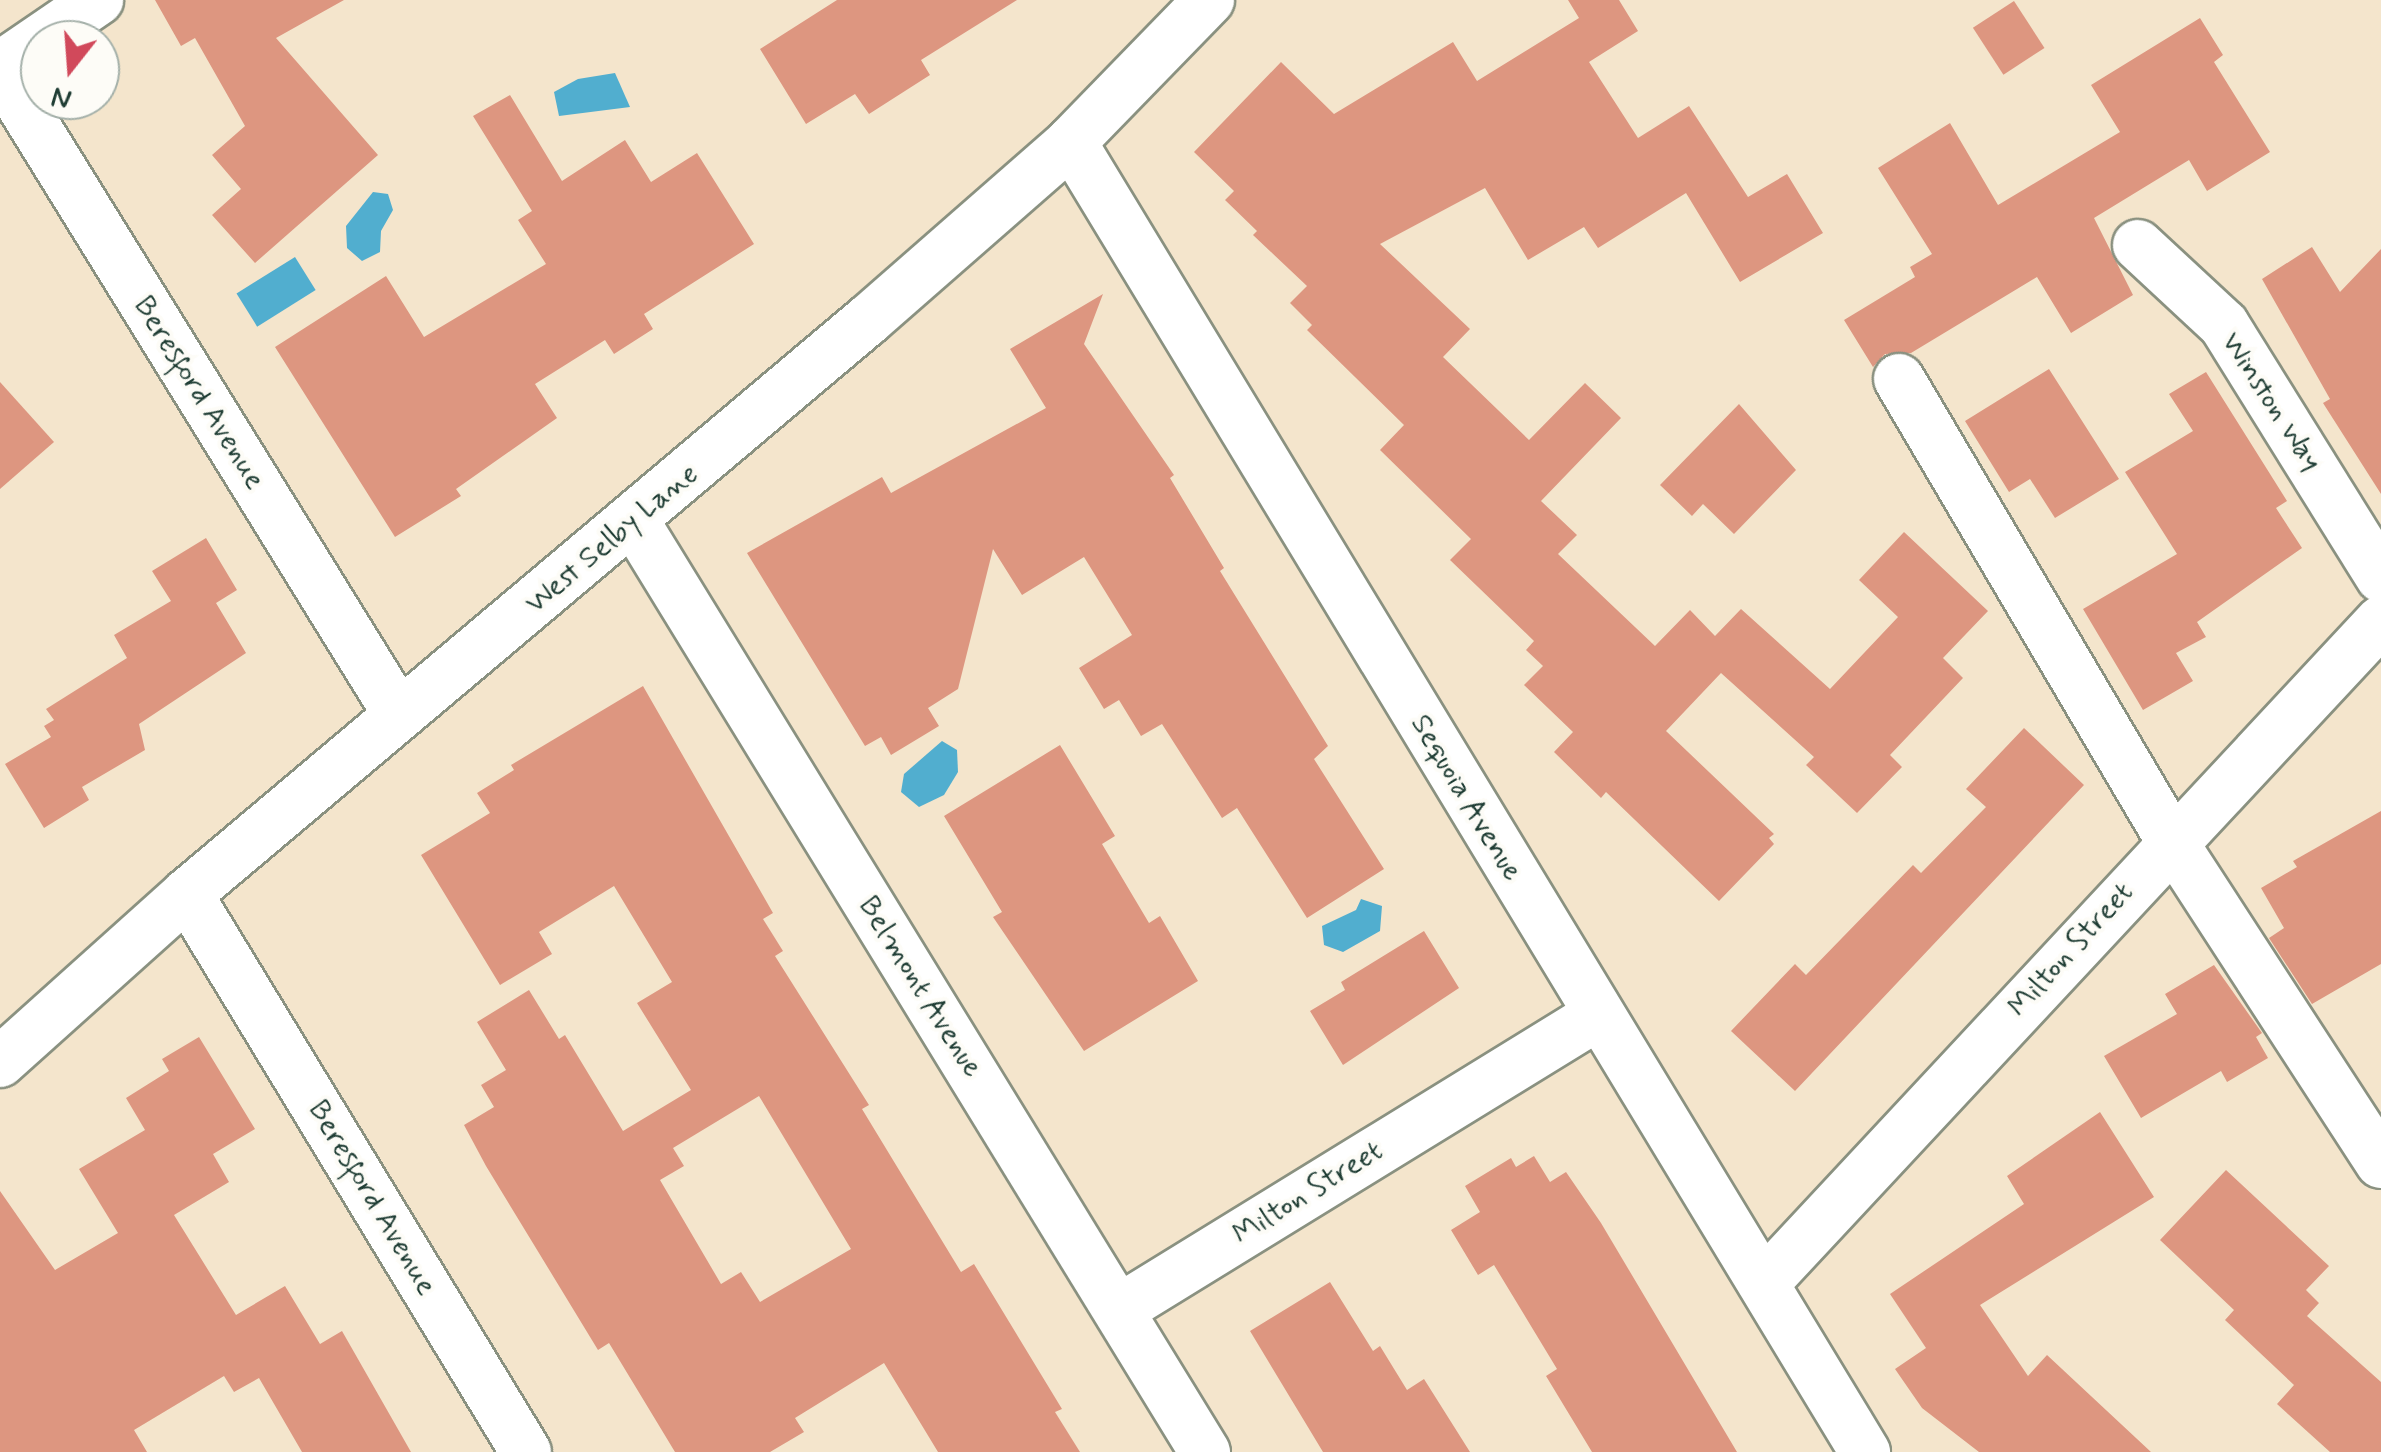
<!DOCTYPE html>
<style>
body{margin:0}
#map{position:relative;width:2381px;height:1452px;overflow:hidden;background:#f4e5cc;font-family:Mynerve,sans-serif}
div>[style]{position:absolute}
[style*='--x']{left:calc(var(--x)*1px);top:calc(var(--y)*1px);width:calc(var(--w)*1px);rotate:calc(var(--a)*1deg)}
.water>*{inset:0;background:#51aecf;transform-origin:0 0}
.building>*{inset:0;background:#dd9680;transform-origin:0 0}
.roads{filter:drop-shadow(2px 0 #8a9180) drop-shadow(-2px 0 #8a9180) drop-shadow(0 2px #8a9180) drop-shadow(0 -2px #8a9180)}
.minor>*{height:50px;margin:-25px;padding:0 25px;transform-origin:25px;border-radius:25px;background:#fff}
span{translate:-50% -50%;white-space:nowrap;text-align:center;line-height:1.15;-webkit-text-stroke:8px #fdfcf7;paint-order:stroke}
.street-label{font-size:30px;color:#1f3d34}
.north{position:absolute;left:20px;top:20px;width:100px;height:100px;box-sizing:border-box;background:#fdfcf7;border:2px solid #a4b0a9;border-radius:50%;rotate:197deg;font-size:28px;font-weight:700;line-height:40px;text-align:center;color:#1f3d34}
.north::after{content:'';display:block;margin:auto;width:35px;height:45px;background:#d1495b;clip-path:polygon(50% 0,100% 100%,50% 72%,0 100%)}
</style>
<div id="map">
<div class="water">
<i style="clip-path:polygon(615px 73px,630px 107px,559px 116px,554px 92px,578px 79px)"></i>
<i style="clip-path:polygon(373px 192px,388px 194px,393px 210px,381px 231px,380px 252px,362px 261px,347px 248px,346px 226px)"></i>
<i style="left:295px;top:257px;width:39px;height:69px;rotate:58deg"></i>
<i style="clip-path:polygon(942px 741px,957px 750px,958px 772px,944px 795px,919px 807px,901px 792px,904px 774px)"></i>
<i style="clip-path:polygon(1361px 899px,1382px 906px,1380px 931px,1343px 952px,1324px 945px,1322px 926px,1356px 910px)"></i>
</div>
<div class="building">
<i style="clip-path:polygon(155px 0,344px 0,276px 38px,378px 155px,255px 263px,212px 215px,241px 189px,212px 155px,245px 126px,195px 38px,181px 46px)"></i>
<i style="clip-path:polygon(837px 0,1017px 0,921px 60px,930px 75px,869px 114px,855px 94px,806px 124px,760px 49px)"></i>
<i style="clip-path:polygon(1568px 0,1619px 0,1638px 31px,1589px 62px,1638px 138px,1689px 106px,1748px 197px,1787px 174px,1823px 233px,1740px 282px,1686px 193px,1598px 248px,1584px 227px,1528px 260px,1485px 188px,1380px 244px,1470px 329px,1443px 357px,1529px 440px,1585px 383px,1621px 418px,1541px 501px,1577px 535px,1558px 554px,1655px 646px,1690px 610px,1715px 636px,1741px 609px,1830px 689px,1898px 617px,1859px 580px,1904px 532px,1988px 611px,1943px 658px,1963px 678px,1890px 755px,1902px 767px,1857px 813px,1806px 765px,1814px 757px,1721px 673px,1666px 731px,1774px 834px,1769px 838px,1774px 844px,1719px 901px,1606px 792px,1601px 798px,1554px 752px,1573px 732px,1524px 685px,1543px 666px,1526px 650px,1534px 641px,1450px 560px,1471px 539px,1380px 450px,1404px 425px,1307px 330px,1312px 325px,1290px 303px,1307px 286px,1253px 235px,1257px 231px,1225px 200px,1234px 191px,1194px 152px,1281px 62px,1334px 114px,1453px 42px,1477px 81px,1579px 18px)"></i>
<i style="left:2014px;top:1px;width:56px;height:49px;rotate:57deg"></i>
<i style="clip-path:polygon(2200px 18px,2223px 55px,2214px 62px,2270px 152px,2207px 191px,2189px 160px,2094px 218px,2133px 295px,2071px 333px,2037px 277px,1911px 353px,1885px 354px,1873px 367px,1844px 320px,1915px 277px,1910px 267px,1932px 254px,1878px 168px,1950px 123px,1998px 205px,2120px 132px,2091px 85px)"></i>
<i style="clip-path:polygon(510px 95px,562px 181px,625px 140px,651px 182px,697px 153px,754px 244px,644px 314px,653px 329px,614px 354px,605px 340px,535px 384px,557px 418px,456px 489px,461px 496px,395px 537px,275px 347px,386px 276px,424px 337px,546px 264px,518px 220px,532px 211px,473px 116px)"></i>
<i style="clip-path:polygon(2312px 247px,2340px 292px,2381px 249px,2381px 494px,2323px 403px,2330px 399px,2262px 279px)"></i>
<i style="clip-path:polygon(1103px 294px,1084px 344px,1174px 475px,1170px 478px,1224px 568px,1220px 571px,1328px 746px,1314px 759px,1384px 869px,1307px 918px,1237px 808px,1222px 818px,1162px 724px,1141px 736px,1119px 700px,1104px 709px,1079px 668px,1132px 635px,1084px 557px,1022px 595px,993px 549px,958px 689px,928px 708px,939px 726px,891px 755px,881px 737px,865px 746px,747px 553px,882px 477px,891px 493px,1046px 408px,1010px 349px)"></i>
<i style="clip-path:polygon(2049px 369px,2119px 479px,2055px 518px,2030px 479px,2009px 492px,1965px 421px)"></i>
<i style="clip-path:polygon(2206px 372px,2287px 501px,2276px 508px,2302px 548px,2197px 622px,2206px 637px,2176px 653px,2193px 681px,2143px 710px,2083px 609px,2177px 554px,2125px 472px,2193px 431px,2169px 394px)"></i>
<i style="clip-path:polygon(0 382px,54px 442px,0 489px)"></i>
<i style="clip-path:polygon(1739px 404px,1796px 470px,1734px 534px,1703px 504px,1692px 516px,1660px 485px)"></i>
<i style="clip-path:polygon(206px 538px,237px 590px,216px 603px,246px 653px,139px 724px,145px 750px,82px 787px,89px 800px,44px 828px,5px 764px,51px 737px,44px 726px,54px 720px,46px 709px,127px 658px,114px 635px,171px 601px,152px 571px)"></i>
<i style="clip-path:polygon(evenodd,643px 686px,773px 913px,763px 919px,783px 951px,775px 956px,869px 1105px,862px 1109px,961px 1272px,974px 1264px,1062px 1409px,1055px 1412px,1080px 1452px,938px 1452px,884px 1363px,795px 1418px,804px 1432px,770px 1452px,675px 1452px,609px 1343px,598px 1350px,486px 1166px,464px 1125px,494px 1107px,481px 1085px,506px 1070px,477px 1022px,529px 990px,559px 1039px,565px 1035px,623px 1131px,691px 1090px,637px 1003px,672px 982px,614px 886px,539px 932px,552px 954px,500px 985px,421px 855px,490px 813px,477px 793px,514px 770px,511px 765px,643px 686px,759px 1096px,851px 1249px,760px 1302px,741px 1272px,721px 1284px,660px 1180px,684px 1166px,673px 1148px,759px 1096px)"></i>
<i style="clip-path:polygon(2024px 728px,2084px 785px,1795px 1091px,1731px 1031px,1795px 964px,1806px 975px,1913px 865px,1921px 873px,1986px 807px,1966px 789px)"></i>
<i style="clip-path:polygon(1060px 745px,1115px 836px,1102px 844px,1149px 923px,1160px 916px,1198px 981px,1084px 1051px,993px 917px,1002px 912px,944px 816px)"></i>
<i style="clip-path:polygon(2381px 811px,2381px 964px,2312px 1004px,2269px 938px,2284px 928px,2261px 888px,2297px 867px,2293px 861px)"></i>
<i style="clip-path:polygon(1424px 931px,1459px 988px,1343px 1065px,1310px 1011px,1345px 990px,1341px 982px)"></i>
<i style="clip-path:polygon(2214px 965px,2262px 1033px,2256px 1037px,2268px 1058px,2227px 1082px,2221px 1071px,2141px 1118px,2104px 1056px,2177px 1014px,2165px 994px)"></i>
<i style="clip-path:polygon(199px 1037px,255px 1129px,213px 1154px,229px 1182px,174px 1215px,236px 1315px,285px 1286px,320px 1344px,342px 1331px,411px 1452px,302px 1452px,259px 1378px,234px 1392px,224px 1376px,134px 1430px,147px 1452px,0 1452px,0 1191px,55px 1270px,118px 1233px,79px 1169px,145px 1130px,126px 1098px,169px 1071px,162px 1059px)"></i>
<i style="clip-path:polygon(2100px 1112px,2154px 1197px,1980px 1305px,2028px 1376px,2047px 1355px,2151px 1452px,1979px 1452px,1922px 1408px,1895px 1369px,1926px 1348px,1890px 1294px,2024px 1204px,2007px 1176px)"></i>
<i style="clip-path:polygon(1534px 1156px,1550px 1182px,1566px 1172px,1601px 1223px,1737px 1452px,1592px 1452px,1546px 1376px,1557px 1369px,1494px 1265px,1478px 1275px,1451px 1230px,1480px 1212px,1465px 1186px,1511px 1158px,1516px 1167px)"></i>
<i style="clip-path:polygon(2226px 1170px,2329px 1266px,2306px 1290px,2319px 1303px,2307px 1316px,2381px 1382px,2381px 1452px,2330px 1452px,2277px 1404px,2294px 1385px,2225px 1320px,2234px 1310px,2160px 1240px)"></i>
<i style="clip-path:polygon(1330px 1282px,1373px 1351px,1380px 1346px,1407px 1390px,1424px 1379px,1470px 1452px,1323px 1452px,1250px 1331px)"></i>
</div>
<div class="roads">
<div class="minor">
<i style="--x:0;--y:67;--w:119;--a:-34.4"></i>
<i style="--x:0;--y:70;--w:758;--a:58.26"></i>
<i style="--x:1071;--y:142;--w:1532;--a:58.78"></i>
<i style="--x:2138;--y:245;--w:117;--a:42.9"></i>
<i style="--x:2224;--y:325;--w:297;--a:58.1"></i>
<i style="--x:1899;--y:379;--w:535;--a:59.46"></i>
<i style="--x:2171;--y:840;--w:385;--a:57"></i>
<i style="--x:635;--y:523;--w:1090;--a:58.47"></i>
<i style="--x:187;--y:894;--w:653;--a:58.72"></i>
<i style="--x:0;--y:1062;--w:251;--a:-41.9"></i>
<i style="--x:187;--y:894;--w:891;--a:-40.13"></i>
<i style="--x:868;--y:320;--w:270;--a:-41.2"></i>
<i style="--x:1071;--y:142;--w:198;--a:-45.8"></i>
<i style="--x:1765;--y:1282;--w:904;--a:-47.02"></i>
<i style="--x:1120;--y:1309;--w:561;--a:-31.59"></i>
</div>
</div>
<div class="street-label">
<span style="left:199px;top:393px;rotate:58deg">Beresford Avenue</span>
<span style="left:2271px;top:402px;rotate:57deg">Winston Way</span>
<span style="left:612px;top:539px;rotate:-40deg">West Selby Lane</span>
<span style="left:1466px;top:798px;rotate:59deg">Sequoia Avenue</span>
<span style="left:2071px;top:950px;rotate:-48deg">Milton Street</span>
<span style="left:920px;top:987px;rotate:58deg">Belmont Avenue</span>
<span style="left:1308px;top:1193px;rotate:-32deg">Milton Street</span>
<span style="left:372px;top:1198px;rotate:59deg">Beresford Avenue</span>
</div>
<div class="north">N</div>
</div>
